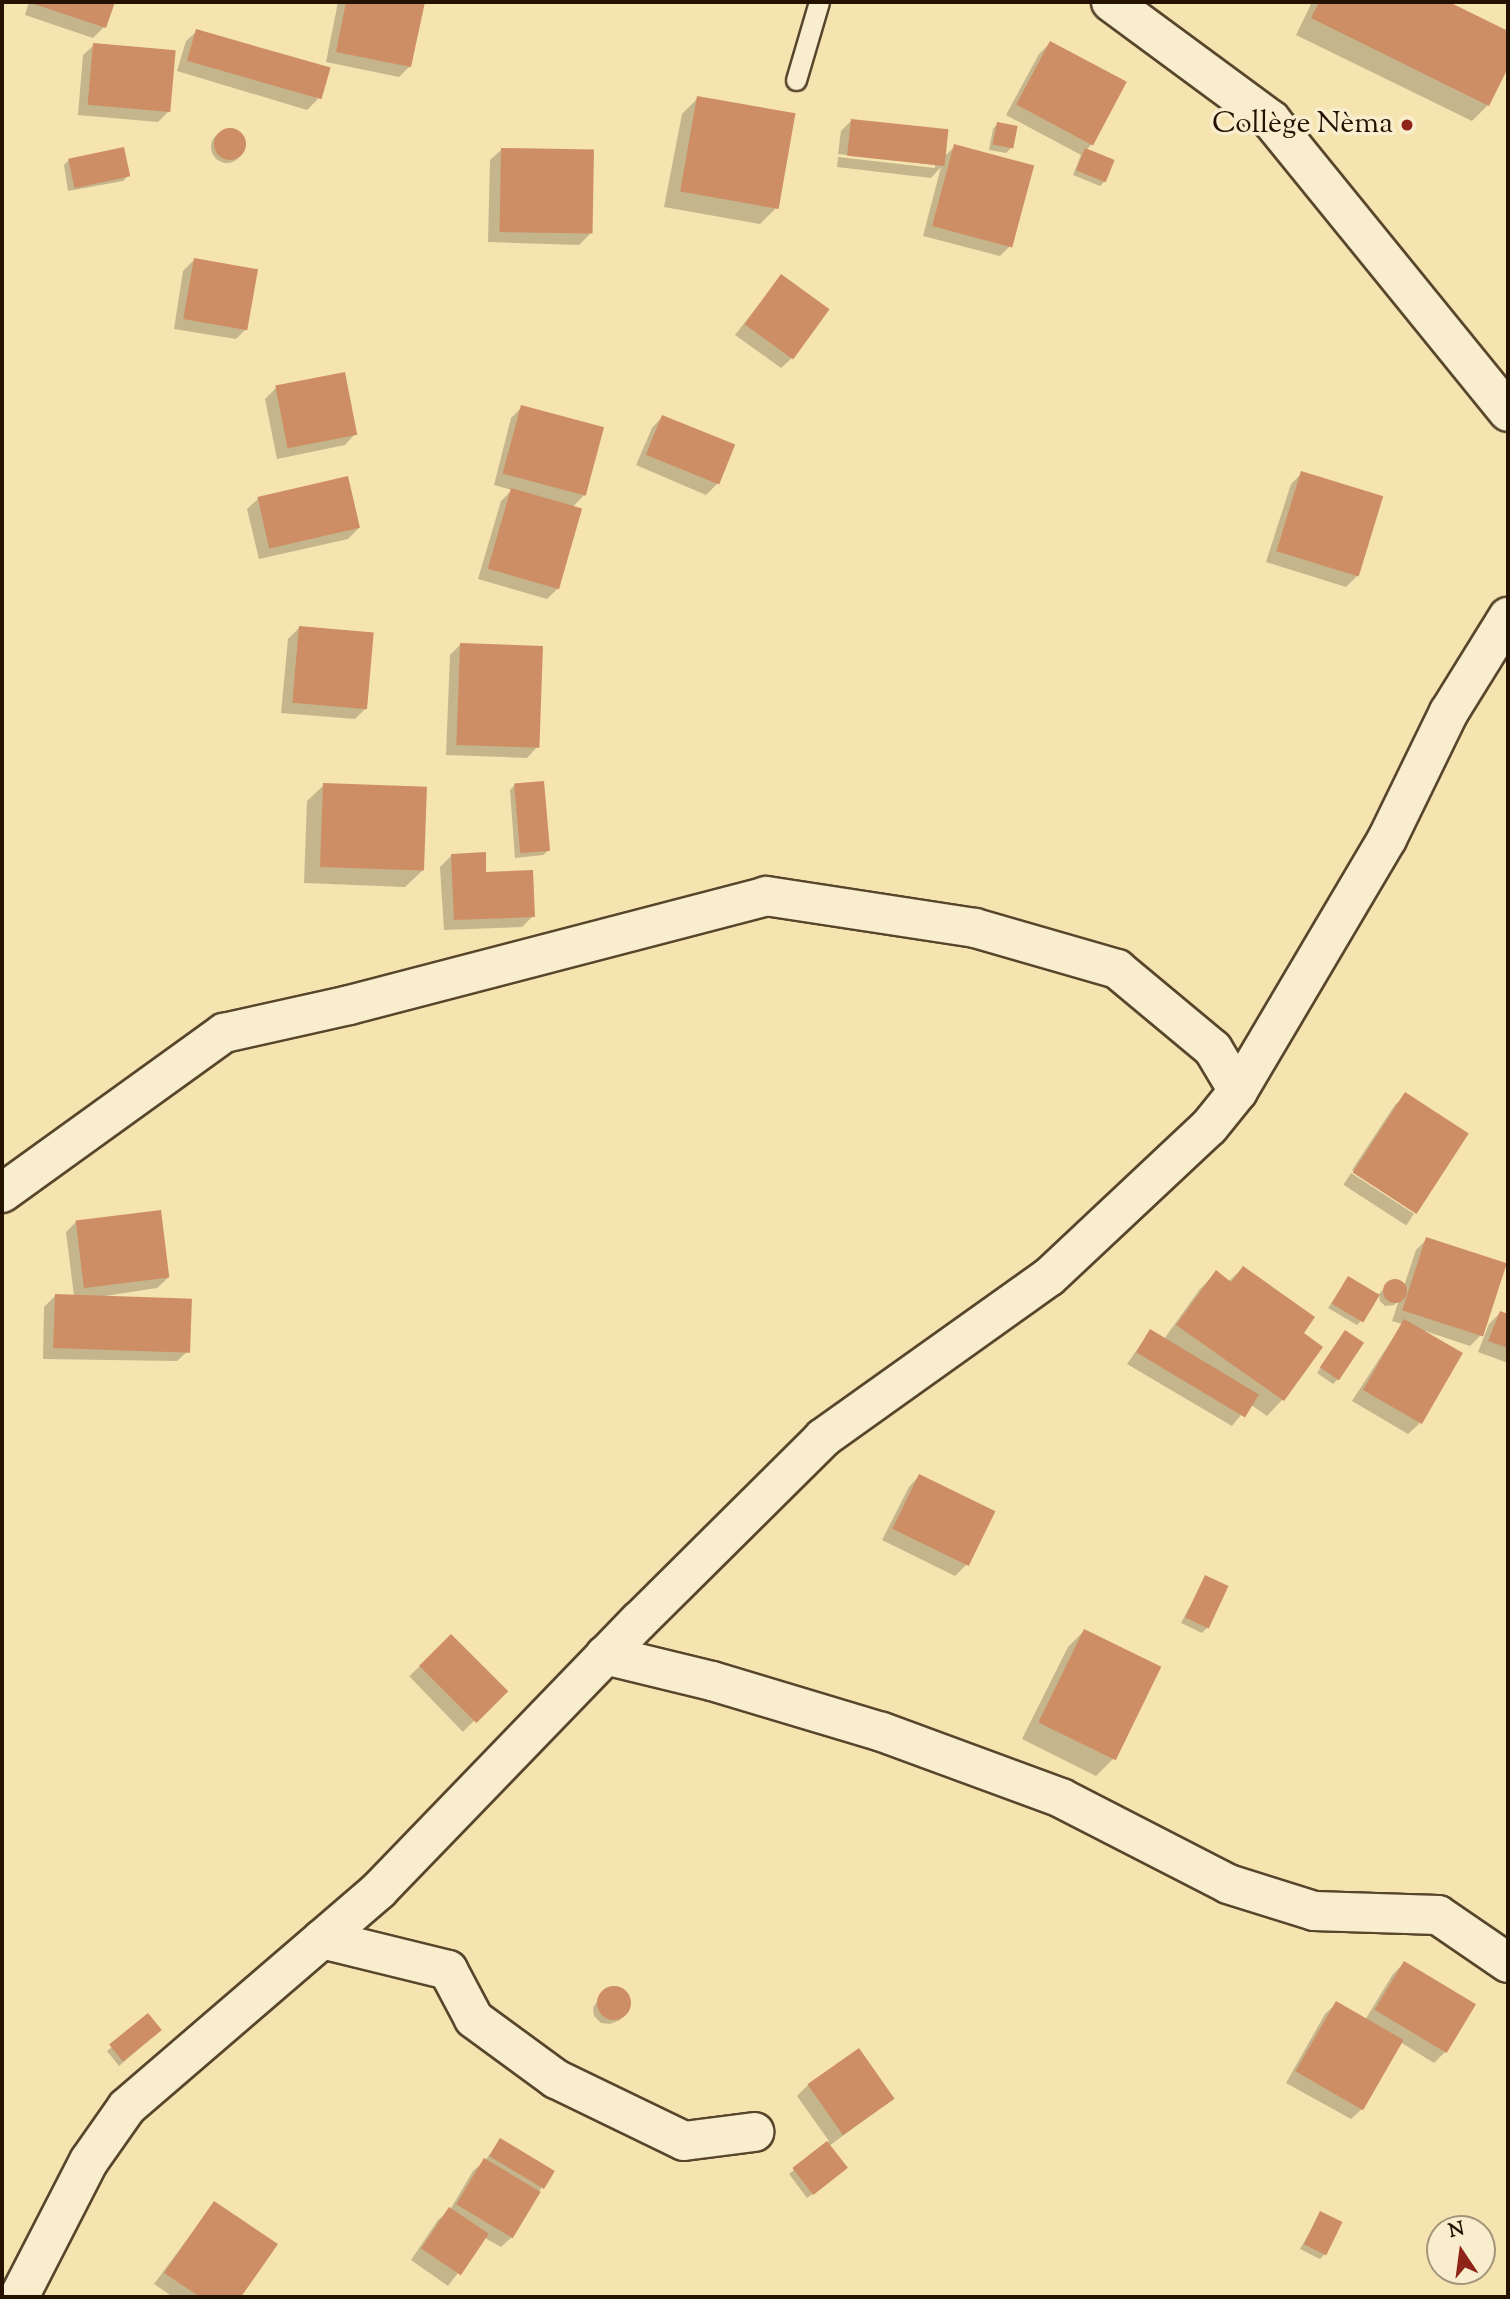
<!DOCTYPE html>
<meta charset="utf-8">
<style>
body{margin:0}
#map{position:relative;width:1510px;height:2299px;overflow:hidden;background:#f5e3b0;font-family:"Sorts Mill Goudy",serif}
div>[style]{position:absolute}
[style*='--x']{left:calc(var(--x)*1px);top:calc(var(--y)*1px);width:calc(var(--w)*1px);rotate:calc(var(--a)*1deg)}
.shadow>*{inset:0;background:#0003;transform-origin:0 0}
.round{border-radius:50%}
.building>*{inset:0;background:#ce8e65;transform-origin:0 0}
.roads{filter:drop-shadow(2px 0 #58462c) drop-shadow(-2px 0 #58462c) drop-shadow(0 2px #58462c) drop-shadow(0 -2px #58462c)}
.lane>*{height:19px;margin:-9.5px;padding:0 9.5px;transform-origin:9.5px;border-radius:9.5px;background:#f8edcc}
.street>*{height:38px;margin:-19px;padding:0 19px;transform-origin:19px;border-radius:19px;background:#f8edcc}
.dots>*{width:19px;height:19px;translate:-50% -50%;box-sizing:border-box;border:4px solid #f8edcc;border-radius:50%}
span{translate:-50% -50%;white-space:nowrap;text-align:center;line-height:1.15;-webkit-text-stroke:7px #f8edcc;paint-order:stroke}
.poi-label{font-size:30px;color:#241100}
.right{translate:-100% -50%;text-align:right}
.frame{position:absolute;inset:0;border:4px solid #241100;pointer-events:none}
.north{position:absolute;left:1426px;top:2215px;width:70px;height:70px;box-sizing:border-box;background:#f8edcc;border:2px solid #a3957a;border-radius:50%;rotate:347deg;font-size:19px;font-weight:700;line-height:28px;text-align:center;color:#241100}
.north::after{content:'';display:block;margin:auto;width:24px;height:32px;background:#8f2418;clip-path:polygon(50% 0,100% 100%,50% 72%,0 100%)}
</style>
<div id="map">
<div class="shadow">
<i style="clip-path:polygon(29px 2px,113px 2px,104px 27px,93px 38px,25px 15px)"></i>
<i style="clip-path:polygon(338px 2px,423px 2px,410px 66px,399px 77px,326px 62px)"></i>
<i style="clip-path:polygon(1312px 2px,1445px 2px,1508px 33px,1508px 64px,1488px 105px,1472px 121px,1296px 35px)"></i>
<i style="clip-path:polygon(197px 31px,318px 99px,307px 110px,177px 71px,186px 41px)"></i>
<i style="clip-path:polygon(1050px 43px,1092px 144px,1086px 150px,1105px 181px,1100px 186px,1073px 175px,1081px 155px,1006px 115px,1039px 54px)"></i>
<i style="clip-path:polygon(94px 45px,169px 111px,158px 122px,78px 115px,83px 55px)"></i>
<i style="clip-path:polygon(698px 98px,776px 208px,760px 224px,664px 207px,682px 114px)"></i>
<i style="clip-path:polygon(852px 120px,943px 158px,955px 146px,1011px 245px,1000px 256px,923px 236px,941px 167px,931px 178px,837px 167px,838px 157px,935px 168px,935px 165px,838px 154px,841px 131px)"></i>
<i style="clip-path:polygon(998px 123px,1011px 148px,1006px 153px,989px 150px,993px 129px)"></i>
<i class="round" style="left:211px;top:131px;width:32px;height:32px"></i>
<i style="clip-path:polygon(501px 150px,590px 234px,579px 245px,488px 242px,490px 160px)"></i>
<i style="clip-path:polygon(69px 160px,128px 176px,123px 181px,68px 191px,64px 165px)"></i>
<i style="clip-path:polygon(194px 260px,247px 328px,236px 339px,174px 329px,183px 271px)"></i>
<i style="clip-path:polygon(781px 276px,792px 358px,781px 368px,735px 335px)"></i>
<i style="clip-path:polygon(276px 388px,355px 434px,345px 445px,277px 459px,265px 399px)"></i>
<i style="clip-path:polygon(522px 407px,584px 495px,572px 508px,558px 588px,547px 599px,478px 579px,501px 501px,512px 490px,494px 485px,511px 418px)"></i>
<i style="clip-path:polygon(662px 417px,717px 484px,706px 495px,636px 465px,652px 428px)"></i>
<i style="clip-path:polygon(1302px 473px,1357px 576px,1346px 587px,1266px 562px,1291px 484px)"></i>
<i style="clip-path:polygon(258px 499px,359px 528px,348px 539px,259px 559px,247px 509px)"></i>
<i style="clip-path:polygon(299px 628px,366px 708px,355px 719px,281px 713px,288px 639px)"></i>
<i style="clip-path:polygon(461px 644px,537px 747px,527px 758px,446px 755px,450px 655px)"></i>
<i style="clip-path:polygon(324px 785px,422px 871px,405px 887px,304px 883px,307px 801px)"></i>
<i style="clip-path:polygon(515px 785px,549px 850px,543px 855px,515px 858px,510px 790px)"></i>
<i style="clip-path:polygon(451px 856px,485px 874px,533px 916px,522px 927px,444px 930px,440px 867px)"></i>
<i style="clip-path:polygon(1406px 1095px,1415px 1211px,1352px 1170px,1395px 1105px)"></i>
<i style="left:1351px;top:1173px;width:75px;height:14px;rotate:33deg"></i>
<i style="clip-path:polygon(77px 1221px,168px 1278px,157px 1288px,98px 1297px,188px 1351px,177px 1361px,43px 1359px,44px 1307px,55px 1296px,74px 1296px,66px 1232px)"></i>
<i style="clip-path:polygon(1427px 1239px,1481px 1335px,1470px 1346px,1425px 1331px,1419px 1424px,1408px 1434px,1352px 1401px,1402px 1324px,1392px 1321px,1399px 1300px,1394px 1305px,1385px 1306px,1380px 1301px,1379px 1294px,1390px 1282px,1398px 1281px,1404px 1286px,1416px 1250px)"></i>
<i style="clip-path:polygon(1243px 1268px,1302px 1333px,1283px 1399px,1267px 1416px,1250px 1404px,1232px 1426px,1127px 1364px,1150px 1331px,1164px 1339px,1200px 1289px,1216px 1273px,1228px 1282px)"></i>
<i style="clip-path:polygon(1348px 1278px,1362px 1320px,1357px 1325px,1328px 1308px)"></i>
<i style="clip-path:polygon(1500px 1313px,1508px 1316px,1508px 1363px,1478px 1352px,1489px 1324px)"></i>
<i style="clip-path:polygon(1340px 1338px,1338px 1379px,1333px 1384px,1317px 1373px)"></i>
<i style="clip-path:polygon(919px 1476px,966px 1565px,955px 1576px,882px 1540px,909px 1487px)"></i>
<i style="clip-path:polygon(1205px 1578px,1207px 1628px,1202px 1633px,1181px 1623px)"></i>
<i style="clip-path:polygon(1084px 1631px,1159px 1668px,1113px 1759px,1096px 1776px,1022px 1739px,1068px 1647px)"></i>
<i style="left:451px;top:1636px;width:77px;height:58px;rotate:46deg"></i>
<i style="clip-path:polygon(1404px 1963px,1445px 2052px,1434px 2063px,1400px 2042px,1362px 2109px,1351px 2119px,1286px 2083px,1325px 2014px,1336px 2004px,1365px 2020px,1393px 1974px)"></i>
<i style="clip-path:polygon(611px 1988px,621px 1989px,628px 1996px,629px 2005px,620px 2020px,610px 2024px,601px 2023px,594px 2016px,593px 2008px,602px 1993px)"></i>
<i style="clip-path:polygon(155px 2035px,119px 2066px,107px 2051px,112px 2047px)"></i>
<i style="clip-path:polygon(808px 2085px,893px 2099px,829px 2146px,841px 2173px,807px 2198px,789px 2174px,829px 2141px,797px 2096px)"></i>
<i style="clip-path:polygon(500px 2140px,542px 2187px,512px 2237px,501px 2247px,485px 2238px,448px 2286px,411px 2260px,438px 2220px,450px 2210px,473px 2171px,485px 2161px)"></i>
<i style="clip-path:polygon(214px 2203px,275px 2245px,239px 2297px,173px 2297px,154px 2284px)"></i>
<i style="clip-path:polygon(1321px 2213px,1325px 2254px,1320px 2259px,1300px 2249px)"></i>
</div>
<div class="building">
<i style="clip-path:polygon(35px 2px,115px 2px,106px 28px,34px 4px)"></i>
<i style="clip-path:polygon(346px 2px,425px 2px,411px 67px,336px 52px)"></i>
<i style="clip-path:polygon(1319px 2px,1449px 2px,1508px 31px,1508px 68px,1489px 106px,1311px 18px)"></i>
<i style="left:196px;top:29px;width:140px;height:33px;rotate:16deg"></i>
<i style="left:1050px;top:41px;width:87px;height:72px;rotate:28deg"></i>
<i style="left:93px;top:43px;width:83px;height:62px;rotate:5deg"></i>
<i style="left:697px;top:96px;width:100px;height:97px;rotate:10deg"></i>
<i style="left:851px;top:119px;width:98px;height:37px;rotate:6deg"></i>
<i style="left:997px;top:122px;width:21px;height:23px;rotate:11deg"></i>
<i class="round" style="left:214px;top:128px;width:32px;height:32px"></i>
<i style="left:954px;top:144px;width:83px;height:85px;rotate:15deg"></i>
<i style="left:124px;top:147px;width:30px;height:57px;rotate:78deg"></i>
<i style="left:501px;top:148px;width:93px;height:84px;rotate:1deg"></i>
<i style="left:1085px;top:148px;width:32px;height:24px;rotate:22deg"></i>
<i style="left:194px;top:258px;width:65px;height:62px;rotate:10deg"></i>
<i style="left:781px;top:274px;width:60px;height:62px;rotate:36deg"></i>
<i style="left:345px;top:372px;width:64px;height:71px;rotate:79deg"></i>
<i style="left:521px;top:405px;width:86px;height:71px;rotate:15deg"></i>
<i style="left:662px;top:415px;width:79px;height:43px;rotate:22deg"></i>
<i style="left:1301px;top:471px;width:86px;height:84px;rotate:17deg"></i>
<i style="left:348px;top:476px;width:53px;height:93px;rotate:77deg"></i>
<i style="left:511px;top:488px;width:74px;height:84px;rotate:16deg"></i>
<i style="left:299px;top:626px;width:75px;height:77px;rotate:5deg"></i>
<i style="left:460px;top:643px;width:83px;height:102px;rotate:2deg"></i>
<i style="left:544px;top:781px;width:70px;height:30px;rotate:85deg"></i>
<i style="left:323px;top:783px;width:104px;height:84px;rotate:2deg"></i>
<i style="clip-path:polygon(486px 852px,486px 872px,533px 870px,535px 917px,454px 920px,451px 854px)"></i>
<i style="left:1405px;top:1092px;width:76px;height:96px;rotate:33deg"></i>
<i style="left:161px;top:1210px;width:68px;height:86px;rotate:83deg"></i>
<i style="left:1426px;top:1237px;width:85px;height:77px;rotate:18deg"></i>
<i style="clip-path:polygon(1243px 1266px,1315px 1317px,1304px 1333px,1323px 1347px,1284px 1401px,1176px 1325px,1216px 1270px,1231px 1282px)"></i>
<i style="left:1348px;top:1276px;width:37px;height:32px;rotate:31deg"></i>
<i class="round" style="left:1383px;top:1279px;width:24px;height:24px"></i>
<i style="left:55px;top:1294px;width:137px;height:54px;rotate:2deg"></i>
<i style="clip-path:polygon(1500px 1311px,1508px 1314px,1508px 1348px,1488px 1341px)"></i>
<i style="left:1404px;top:1319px;width:68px;height:82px;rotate:30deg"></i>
<i style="left:1150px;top:1329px;width:127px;height:27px;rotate:31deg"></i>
<i style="left:1345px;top:1330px;width:23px;height:45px;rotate:34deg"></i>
<i style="left:919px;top:1474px;width:85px;height:61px;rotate:26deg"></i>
<i style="left:1205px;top:1575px;width:26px;height:47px;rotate:25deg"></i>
<i style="left:1084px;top:1629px;width:86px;height:104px;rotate:26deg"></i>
<i style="left:451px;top:1634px;width:81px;height:45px;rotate:45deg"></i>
<i style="left:1404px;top:1961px;width:84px;height:57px;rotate:31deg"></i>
<i class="round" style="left:597px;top:1986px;width:34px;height:34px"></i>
<i style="left:1336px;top:2001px;width:78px;height:81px;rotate:30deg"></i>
<i style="left:148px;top:2013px;width:22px;height:50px;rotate:51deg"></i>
<i style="left:859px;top:2048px;width:62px;height:63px;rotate:55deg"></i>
<i style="left:500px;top:2138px;width:64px;height:21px;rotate:31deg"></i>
<i style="left:827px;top:2141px;width:34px;height:44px;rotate:52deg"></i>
<i style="left:484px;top:2158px;width:66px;height:54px;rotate:31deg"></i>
<i style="clip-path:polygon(214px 2201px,278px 2244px,241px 2297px,200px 2297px,164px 2273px)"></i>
<i style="left:449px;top:2207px;width:48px;height:50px;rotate:34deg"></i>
<i style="left:1320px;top:2211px;width:25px;height:37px;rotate:26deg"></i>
</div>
<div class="roads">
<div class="lane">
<i style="--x:796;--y:80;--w:81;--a:-73.6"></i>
</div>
<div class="street">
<i style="--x:1111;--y:2;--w:199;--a:36.4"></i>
<i style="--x:1271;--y:120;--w:376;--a:50.9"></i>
<i style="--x:2;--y:1193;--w:274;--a:-35.8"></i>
<i style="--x:224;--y:1033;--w:128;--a:-12.6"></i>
<i style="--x:349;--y:1005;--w:431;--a:-14.6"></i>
<i style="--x:766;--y:896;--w:211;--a:8.7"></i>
<i style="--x:975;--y:928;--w:148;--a:16.1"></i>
<i style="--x:1117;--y:969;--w:125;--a:39.8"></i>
<i style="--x:1213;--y:1049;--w:49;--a:59.2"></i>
<i style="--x:605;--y:1655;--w:110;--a:13.7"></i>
<i style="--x:712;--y:1681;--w:177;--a:16.7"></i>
<i style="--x:882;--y:1732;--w:191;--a:20.2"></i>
<i style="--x:1061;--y:1798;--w:188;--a:27.2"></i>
<i style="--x:1228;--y:1884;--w:90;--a:17.4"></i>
<i style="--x:1314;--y:1911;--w:124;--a:1.8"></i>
<i style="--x:1438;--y:1915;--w:85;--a:34.4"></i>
<i style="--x:322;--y:1939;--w:130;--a:13.8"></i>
<i style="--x:448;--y:1970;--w:55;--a:62"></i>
<i style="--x:474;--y:2019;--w:102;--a:36.2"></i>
<i style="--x:556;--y:2079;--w:142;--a:25.8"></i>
<i style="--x:684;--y:2141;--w:71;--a:-7.3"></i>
<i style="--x:19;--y:2297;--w:153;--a:-62.8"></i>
<i style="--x:89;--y:2161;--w:66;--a:-54.9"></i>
<i style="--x:127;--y:2107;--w:333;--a:-40.7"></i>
<i style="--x:379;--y:1890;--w:374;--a:-46"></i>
<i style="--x:639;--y:1621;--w:260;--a:-44.8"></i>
<i style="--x:823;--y:1438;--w:277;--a:-35.5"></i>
<i style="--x:1049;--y:1277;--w:219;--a:-43.2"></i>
<i style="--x:1209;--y:1127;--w:46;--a:-51.1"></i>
<i style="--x:1238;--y:1091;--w:293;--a:-59.4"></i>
<i style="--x:1387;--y:839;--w:141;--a:-64"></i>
<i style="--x:1449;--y:712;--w:112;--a:-58.2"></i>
</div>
</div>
<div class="dots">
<i style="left:1407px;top:125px;background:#8f2418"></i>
</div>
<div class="poi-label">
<span class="right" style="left:1393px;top:125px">Collège Nèma</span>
</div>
<div class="frame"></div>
<div class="north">N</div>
</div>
